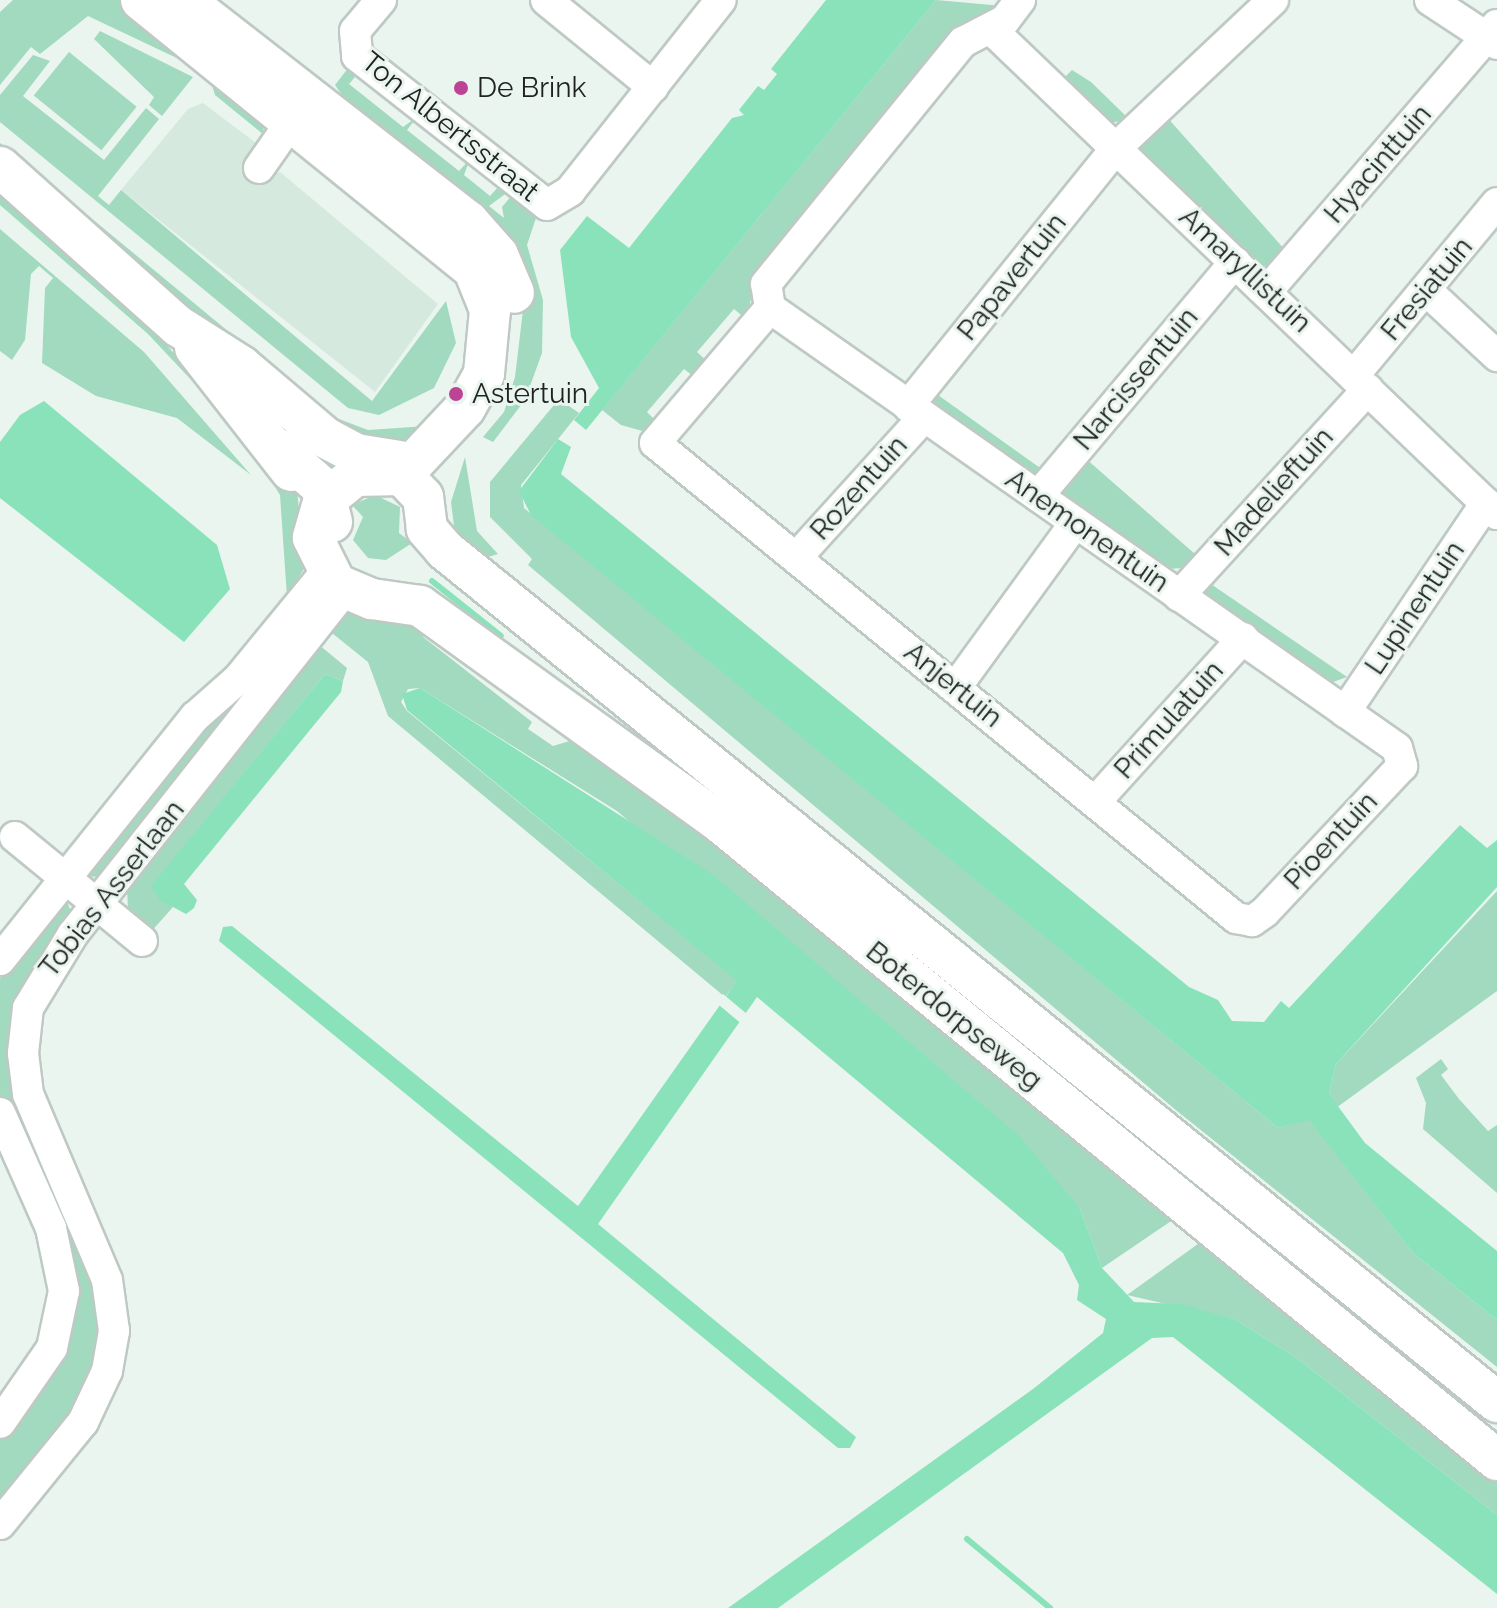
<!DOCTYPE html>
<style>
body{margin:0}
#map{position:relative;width:1497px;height:1608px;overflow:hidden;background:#eaf5ef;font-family:Raleway,sans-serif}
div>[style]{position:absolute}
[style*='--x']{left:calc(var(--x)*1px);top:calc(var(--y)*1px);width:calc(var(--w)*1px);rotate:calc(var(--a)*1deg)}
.built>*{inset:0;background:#d6e9df}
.green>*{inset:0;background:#a1dabe;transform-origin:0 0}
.water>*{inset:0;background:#89e2b9}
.pier>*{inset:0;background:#eaf5ef;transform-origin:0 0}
.stream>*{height:6px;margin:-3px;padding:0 3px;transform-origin:3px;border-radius:3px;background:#89e2b9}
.roads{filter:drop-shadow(2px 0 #bfc9c4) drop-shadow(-2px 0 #bfc9c4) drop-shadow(0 2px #bfc9c4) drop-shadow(0 -2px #bfc9c4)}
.minor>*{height:30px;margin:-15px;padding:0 15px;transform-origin:15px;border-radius:15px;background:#fff}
.major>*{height:40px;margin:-20px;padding:0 20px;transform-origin:20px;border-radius:20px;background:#fff}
.dots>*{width:22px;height:22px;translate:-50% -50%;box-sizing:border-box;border:4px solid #eaf5ef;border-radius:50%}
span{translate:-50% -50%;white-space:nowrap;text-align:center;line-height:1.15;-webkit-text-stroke:6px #eaf5ef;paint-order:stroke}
.poi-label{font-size:28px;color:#1e2220}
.left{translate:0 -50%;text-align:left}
.street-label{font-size:28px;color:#1e2220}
</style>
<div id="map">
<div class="built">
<i style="clip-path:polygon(203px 103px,260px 146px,262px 177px,280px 172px,438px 304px,375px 392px,121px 190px,188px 109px)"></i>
</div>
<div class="green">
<i style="clip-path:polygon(13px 0,134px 0,200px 69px,88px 16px,40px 54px,31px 47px,0 85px,0 12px)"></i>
<i style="clip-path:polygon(936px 0,1003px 6px,969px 22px,754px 287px,746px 319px,734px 309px,697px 352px,709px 363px,697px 379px,684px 369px,647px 412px,659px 424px,653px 434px,621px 425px,602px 410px)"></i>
<i style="clip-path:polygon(100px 31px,193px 77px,162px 116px,149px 105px,154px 97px,94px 39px)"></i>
<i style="left:69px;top:52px;width:87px;height:56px;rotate:39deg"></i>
<i style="clip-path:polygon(33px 55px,50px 61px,23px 96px,104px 160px,146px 108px,159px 119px,98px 196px,109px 205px,121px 190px,372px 401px,446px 301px,456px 343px,434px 388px,379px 415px,348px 408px,0 122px,0 95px)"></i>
<i style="clip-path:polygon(352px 63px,360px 71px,349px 84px,403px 127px,417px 117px,407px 130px,459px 171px,470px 159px,464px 175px,490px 196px,500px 185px,508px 192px,489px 206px,504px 218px,502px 207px,513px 194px,537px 215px,527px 245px,543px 300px,542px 353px,525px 400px,493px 442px,483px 437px,504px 412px,515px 377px,523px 310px,333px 106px,342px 95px,335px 85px)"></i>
<i style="clip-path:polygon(1072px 70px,1091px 82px,1130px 120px,1106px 123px,1063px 79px)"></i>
<i style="clip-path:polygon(211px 82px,262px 113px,264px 135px,215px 95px)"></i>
<i style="clip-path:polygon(1165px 115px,1286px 251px,1273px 266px,1258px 266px,1140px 154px,1138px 146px)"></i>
<i style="clip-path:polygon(0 143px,331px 416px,368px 430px,427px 426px,395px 446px,345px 439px,0 157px)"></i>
<i style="clip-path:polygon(0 192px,152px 329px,297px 490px,305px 567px,287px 597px,280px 495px,243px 435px,148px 334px,0 205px)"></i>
<i style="clip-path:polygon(0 229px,144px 352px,251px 475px,177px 418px,96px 396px,42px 363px,45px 288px,53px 278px,39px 266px,31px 274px,25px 340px,12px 360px,0 351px)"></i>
<i style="clip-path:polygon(931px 390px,1043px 470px,1027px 474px,929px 406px)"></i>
<i style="clip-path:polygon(559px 399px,579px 413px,521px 485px,524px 508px,1278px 1128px,1309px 1119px,1413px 1253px,1497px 1320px,1497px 1367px,1177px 1111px,528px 565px,532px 559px,490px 517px,490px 482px)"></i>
<i style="clip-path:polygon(465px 457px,477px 531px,498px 554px,478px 560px,454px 526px,451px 502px)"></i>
<i style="clip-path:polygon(1085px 458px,1195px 554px,1183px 568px,1167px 569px,1063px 497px,1061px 488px)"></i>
<i style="clip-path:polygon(375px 495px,400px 507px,399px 533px,412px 543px,386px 560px,368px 558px,353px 540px,363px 517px,352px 505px)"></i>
<i style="clip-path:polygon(1205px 580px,1347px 677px,1330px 683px,1203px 595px)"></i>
<i style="clip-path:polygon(357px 608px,428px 622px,423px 637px,532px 722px,528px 729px,553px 746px,573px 740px,631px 768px,1177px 1217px,1102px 1268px,1080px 1209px,617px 811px,420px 688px,408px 689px,401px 702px,407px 711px,738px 981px,725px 997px,388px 716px,368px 662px,322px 625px)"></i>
<i style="clip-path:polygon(296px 636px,107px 876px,89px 877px,191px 731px)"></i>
<i style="clip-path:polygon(318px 644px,347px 668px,343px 681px,325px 674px,152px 886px,173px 907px,149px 934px,128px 911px,127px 887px)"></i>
<i style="clip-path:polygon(1497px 891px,1497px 991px,1336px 1108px,1329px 1094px,1336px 1064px)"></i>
<i style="clip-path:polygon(67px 901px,72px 915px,18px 1023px,101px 1289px,97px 1377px,0 1514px,0 1433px,65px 1329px,0 1095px,0 978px)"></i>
<i style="clip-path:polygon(1441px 1059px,1448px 1069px,1441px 1075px,1459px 1099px,1488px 1131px,1497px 1125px,1497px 1193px,1423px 1129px,1426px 1103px,1416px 1078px)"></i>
<i style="clip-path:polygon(1209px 1236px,1497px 1469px,1497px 1515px,1297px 1358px,1236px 1320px,1127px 1295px)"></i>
</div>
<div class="water">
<i style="clip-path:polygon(826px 0,936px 0,586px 430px,574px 420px,599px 388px,571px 337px,560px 250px,587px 216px,629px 248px,732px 118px,744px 115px,739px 110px,758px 86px,764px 90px,777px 74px,771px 69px)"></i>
<i style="clip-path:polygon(44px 401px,217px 545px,230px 589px,184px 642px,0 498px,0 442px,20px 415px)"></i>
<i style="clip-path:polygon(558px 439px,571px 447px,561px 474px,1189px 987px,1218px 1000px,1232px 1021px,1264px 1022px,1281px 1001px,1289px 1008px,1460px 825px,1487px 848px,1497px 840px,1497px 887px,1336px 1064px,1329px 1094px,1365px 1143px,1497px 1251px,1497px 1320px,1413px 1253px,1309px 1120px,1278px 1128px,531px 515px,519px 491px)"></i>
<i style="clip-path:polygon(325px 674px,343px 681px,341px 692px,184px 884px,197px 900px,194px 908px,186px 914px,160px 900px,151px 886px)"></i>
<i style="clip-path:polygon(420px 688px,712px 874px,1019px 1136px,1080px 1209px,1102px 1268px,1134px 1302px,1181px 1304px,1236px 1320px,1297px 1358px,1497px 1515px,1497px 1594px,1173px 1337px,1152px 1338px,778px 1608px,728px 1608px,1033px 1389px,1103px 1333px,1106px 1319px,1077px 1300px,1079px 1285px,1063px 1253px,757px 997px,598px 1224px,856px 1437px,850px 1448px,838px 1448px,219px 941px,223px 927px,232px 926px,578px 1206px,737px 981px,407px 710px,402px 694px)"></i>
</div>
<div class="pier">
<i style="left:723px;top:994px;width:34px;height:11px;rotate:40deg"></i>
</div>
<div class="stream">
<i style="--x:432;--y:581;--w:88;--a:38.6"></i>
<i style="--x:967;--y:1539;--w:108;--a:39.7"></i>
</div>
<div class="roads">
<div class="minor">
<i style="--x:381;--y:0;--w:40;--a:130"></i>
<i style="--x:355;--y:31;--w:25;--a:85"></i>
<i style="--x:357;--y:56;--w:241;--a:38.1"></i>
<i style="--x:547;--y:205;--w:27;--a:-31"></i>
<i style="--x:570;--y:191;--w:243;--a:-51.7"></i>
<i style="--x:546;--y:0;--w:138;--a:39.1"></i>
<i style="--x:1430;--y:0;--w:80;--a:33.3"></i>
<i style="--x:991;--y:29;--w:701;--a:43.79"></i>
<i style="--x:259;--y:168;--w:77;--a:-55.1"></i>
<i style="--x:1268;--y:290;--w:350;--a:-49.2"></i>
<i style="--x:1427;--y:291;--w:96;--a:42.9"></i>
<i style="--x:770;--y:308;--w:766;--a:35.06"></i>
<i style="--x:1397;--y:748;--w:19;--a:74"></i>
<i style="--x:1402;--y:766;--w:200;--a:133.2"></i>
<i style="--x:1265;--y:912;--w:16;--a:145"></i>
<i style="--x:1252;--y:921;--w:16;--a:-169"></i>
<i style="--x:1236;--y:918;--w:750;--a:-140.73"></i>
<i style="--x:655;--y:443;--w:177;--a:-49.6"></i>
<i style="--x:770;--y:308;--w:24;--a:-99"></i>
<i style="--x:766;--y:284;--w:312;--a:-50.9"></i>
<i style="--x:963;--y:42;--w:47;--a:-27.6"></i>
<i style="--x:1005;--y:20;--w:25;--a:-53"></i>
<i style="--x:1355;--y:374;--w:222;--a:-50.3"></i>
<i style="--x:908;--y:406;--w:331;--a:-51.1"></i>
<i style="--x:1116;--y:148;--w:216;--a:-43.3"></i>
<i style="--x:1038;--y:496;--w:306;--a:-49.9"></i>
<i style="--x:796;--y:558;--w:188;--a:-47.8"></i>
<i style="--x:1179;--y:596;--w:280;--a:-47.6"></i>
<i style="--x:956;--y:687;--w:203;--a:-54"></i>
<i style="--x:1345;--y:712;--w:252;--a:-56"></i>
<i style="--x:1095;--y:802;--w:221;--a:-47.9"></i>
<i style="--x:15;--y:837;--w:164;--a:39.3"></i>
<i style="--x:0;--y:960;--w:312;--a:-51.3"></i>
<i style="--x:195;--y:717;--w:57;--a:-41.5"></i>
<i style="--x:238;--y:679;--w:137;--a:-50.6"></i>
<i style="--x:0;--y:1113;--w:126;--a:66.1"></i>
<i style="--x:51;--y:1228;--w:64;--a:78.3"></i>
<i style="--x:64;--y:1291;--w:58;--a:101.9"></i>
<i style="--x:52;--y:1348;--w:91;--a:124.7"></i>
<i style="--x:0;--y:1524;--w:132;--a:-50.9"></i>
<i style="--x:83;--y:1422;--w:56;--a:-64.8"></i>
<i style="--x:107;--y:1371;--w:41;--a:-80.1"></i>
<i style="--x:114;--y:1331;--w:51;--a:-97.8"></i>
<i style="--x:107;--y:1280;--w:202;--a:-113"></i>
<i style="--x:28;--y:1094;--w:41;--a:-97"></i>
<i style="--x:23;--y:1053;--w:45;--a:-83.7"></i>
<i style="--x:28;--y:1008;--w:87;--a:-58.7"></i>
<i style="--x:73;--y:934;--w:439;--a:-51.7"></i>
</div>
<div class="major">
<i style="--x:141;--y:0;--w:429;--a:39"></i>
<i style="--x:474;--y:270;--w:43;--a:68.2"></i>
<i style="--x:490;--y:310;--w:64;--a:95.4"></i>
<i style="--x:484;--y:374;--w:39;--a:119"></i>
<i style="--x:465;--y:408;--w:92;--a:133.2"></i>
<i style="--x:184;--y:0;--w:360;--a:37.9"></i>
<i style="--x:468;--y:221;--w:45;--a:48.6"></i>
<i style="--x:498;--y:255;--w:41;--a:67.2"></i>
<i style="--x:0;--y:167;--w:239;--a:41.8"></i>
<i style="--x:178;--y:326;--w:75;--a:32.4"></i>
<i style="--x:241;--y:366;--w:111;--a:40.3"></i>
<i style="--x:326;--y:438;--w:34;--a:28"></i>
<i style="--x:356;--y:454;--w:44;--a:9.2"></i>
<i style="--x:195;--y:348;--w:156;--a:52"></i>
<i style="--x:278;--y:449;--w:60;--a:40.9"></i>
<i style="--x:323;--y:488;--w:35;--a:75"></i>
<i style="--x:1497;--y:1402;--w:1354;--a:-141"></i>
<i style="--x:445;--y:550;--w:28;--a:-131"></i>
<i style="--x:427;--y:529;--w:32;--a:-97"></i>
<i style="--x:423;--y:497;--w:30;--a:-134"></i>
<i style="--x:402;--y:475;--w:47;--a:178.8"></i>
<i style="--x:355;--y:476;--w:41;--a:140.9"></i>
<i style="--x:323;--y:502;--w:37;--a:106"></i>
<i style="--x:313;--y:538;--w:51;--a:63.4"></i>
<i style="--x:336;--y:584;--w:39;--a:23"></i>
<i style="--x:372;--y:599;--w:49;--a:8.3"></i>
<i style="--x:420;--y:606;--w:366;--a:35.8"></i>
<i style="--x:717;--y:820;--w:1009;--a:39.37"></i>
</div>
</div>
<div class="dots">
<i style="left:461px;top:88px;background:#bd4395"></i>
<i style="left:456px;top:394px;background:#bd4395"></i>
</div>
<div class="poi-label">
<span class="left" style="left:477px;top:88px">De Brink</span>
<span class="left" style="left:472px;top:394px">Astertuin</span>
</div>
<div class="street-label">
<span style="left:450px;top:127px;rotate:39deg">Ton Albertsstraat</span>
<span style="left:1378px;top:164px;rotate:-49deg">Hyacinttuin</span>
<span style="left:1245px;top:270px;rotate:43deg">Amaryllistuin</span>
<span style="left:1012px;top:277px;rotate:-51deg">Papavertuin</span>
<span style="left:1427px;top:289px;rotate:-50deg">Fresiatuin</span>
<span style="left:1136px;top:379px;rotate:-50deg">Narcissentuin</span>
<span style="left:859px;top:488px;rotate:-48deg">Rozentuin</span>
<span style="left:1274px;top:492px;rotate:-48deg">Madelieftuin</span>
<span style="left:1087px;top:531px;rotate:35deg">Anemonentuin</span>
<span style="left:1415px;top:608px;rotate:-56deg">Lupinentuin</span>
<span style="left:953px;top:685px;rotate:39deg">Anjertuin</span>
<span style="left:1169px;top:720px;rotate:-48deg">Primulatuin</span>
<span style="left:1331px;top:841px;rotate:-47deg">Pioentuin</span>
<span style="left:112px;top:889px;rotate:-52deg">Tobias Asserlaan</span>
<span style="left:954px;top:1016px;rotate:39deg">Boterdorpseweg</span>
</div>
</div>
